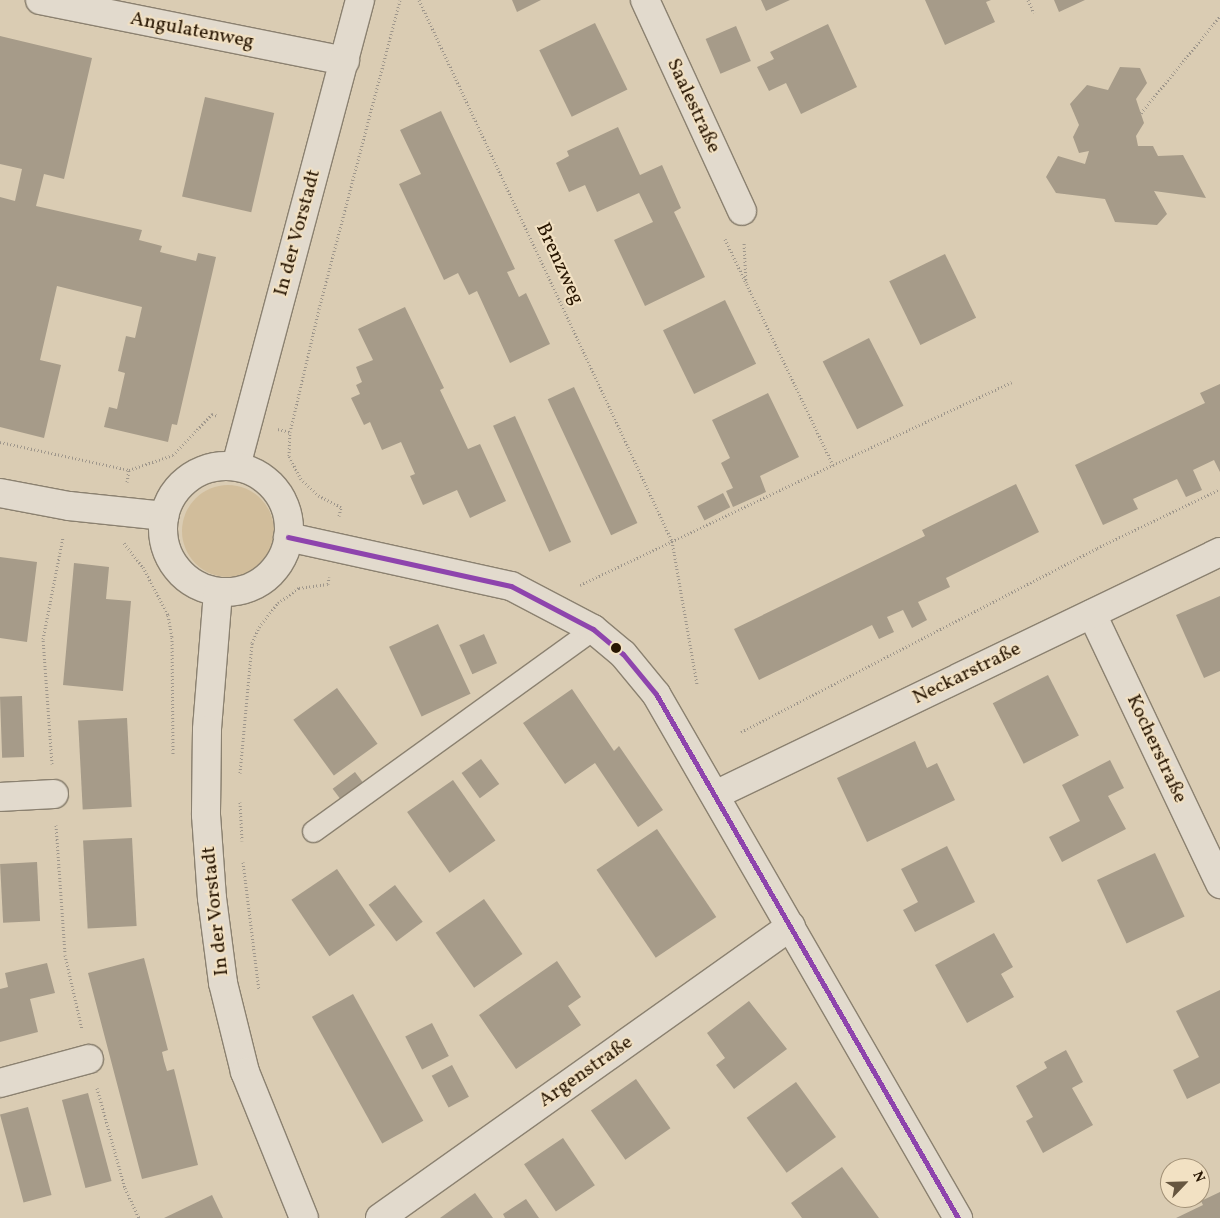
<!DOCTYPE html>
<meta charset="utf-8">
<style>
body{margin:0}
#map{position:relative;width:1220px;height:1218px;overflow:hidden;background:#daccb3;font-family:Vollkorn,serif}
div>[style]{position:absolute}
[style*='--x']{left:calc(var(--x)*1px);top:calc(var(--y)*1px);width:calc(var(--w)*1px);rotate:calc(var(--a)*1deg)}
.green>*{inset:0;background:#d1bd9b}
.round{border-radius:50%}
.building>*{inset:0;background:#a69b89;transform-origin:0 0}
.path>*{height:3px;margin-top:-1.5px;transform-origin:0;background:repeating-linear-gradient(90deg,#9e968b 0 1px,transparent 0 3.5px)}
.roads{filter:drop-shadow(1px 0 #8b8170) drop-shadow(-1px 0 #8b8170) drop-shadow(0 1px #8b8170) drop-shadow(0 -1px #8b8170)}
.lane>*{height:21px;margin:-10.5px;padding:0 10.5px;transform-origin:10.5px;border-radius:10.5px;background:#e2dacd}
.street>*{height:28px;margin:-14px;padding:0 14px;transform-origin:14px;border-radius:14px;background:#e2dacd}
.secondary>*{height:28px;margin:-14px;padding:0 14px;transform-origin:14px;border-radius:14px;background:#e2dacd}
.secondary>.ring{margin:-14px;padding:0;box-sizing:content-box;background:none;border:28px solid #e2dacd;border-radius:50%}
.bus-1>*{height:5px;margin:-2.5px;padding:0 2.5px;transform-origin:2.5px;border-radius:2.5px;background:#8e44ad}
.dots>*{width:14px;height:14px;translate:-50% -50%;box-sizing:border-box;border:2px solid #f2e1c3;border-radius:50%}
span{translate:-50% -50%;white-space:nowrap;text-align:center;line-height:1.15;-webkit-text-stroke:4px #f2e1c3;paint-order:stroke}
.street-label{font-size:20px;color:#281602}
.north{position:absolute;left:1160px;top:1158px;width:50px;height:50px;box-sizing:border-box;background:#f2e1c3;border:1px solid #a19076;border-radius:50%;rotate:66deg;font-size:14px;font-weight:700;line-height:20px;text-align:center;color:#281602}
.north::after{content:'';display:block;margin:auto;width:18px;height:22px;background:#665640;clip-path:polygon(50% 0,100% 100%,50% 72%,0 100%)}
</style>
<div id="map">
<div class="green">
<i class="round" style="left:182px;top:485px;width:92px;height:92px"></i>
</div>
<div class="building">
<i style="clip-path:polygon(512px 0,541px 0,517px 12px)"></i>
<i style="clip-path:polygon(761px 0,790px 0,766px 11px)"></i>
<i style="clip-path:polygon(925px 0,991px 0,986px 2px,995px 22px,945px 45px)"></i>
<i style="clip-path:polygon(1054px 0,1085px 0,1059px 12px)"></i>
<i style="left:595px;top:23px;width:74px;height:62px;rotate:64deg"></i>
<i style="clip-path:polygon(828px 24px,857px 87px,801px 114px,786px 83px,769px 91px,757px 67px,774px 59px,770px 52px)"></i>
<i style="left:736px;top:26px;width:38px;height:33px;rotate:67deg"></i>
<i style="clip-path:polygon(0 36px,92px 58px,64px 179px,44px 174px,36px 206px,142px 230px,139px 240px,162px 246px,160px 252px,196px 261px,198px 253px,216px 257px,177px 425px,172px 424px,168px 442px,104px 427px,109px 407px,117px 409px,125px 373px,118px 371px,126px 336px,135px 338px,142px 307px,57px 286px,40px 360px,61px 365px,44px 438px,0 427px,0 197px,15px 201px,22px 169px,0 164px)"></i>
<i style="clip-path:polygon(1120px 67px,1140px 68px,1147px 83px,1136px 99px,1144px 123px,1136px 136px,1138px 146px,1153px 146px,1158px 156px,1183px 155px,1206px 198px,1154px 191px,1167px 214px,1157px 225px,1115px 222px,1105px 199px,1056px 193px,1046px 177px,1058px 156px,1085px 164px,1089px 151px,1079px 153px,1073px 137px,1079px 125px,1070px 104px,1087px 85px,1108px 90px)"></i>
<i style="left:205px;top:97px;width:71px;height:102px;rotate:13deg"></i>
<i style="clip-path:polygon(441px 111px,515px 269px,507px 272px,519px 297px,526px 293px,550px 344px,510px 363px,477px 291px,469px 295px,458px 273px,444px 280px,399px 184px,421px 174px,400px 130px)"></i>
<i style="clip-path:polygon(618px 127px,640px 175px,662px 165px,681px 208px,674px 212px,705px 277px,645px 306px,614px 240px,653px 222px,639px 193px,597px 212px,585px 185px,569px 192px,556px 163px,569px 156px,567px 151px)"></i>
<i style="left:945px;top:254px;width:71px;height:62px;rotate:64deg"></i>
<i style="left:725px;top:300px;width:71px;height:69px;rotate:64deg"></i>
<i style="clip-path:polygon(405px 307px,444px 388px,440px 390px,468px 449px,480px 444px,506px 501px,470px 518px,457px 490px,423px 505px,410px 476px,415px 474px,401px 442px,382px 450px,370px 422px,364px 425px,351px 398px,360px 394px,356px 385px,362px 382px,356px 367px,373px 360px,358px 329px)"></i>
<i style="left:869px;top:338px;width:76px;height:52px;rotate:63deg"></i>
<i style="clip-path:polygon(1220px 384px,1220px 472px,1214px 460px,1193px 470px,1202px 490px,1186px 497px,1177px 479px,1133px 499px,1138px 509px,1103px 525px,1075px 465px,1205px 403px,1200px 393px)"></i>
<i style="left:574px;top:387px;width:150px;height:29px;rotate:65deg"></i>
<i style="clip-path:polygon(768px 393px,799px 457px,760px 476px,766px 492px,733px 507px,726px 491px,733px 488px,721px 463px,730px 458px,712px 420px)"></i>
<i style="left:515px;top:416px;width:138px;height:24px;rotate:66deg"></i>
<i style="clip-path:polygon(1016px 484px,1039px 532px,946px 578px,950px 587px,918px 602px,927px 620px,912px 628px,903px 610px,887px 617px,894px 632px,879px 639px,872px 625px,759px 680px,734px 629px,925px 536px,922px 530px)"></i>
<i style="left:723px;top:493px;width:16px;height:29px;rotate:63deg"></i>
<i style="clip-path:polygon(0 557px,37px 562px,27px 642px,0 638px)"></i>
<i style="clip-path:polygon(74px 563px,109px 567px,106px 599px,131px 601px,123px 691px,63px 685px)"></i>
<i style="clip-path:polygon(1220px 596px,1220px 671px,1204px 678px,1176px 615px)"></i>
<i style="left:438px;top:624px;width:77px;height:54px;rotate:65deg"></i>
<i style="left:484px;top:634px;width:32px;height:27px;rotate:66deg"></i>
<i style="left:1048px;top:675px;width:68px;height:62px;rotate:63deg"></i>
<i style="left:337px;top:688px;width:69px;height:54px;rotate:54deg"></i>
<i style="clip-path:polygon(572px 689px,614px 751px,619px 746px,663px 810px,638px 827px,595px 763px,565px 784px,523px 723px)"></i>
<i style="left:22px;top:696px;width:61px;height:22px;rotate:88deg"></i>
<i style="left:127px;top:718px;width:89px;height:49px;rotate:87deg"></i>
<i style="clip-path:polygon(915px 741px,927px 768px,937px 763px,955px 800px,867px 842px,837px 778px)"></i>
<i style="left:481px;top:759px;width:31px;height:24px;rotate:54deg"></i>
<i style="clip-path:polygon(1110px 760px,1124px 788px,1108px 796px,1126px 829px,1062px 862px,1049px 837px,1080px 821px,1062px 785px)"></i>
<i style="left:355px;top:772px;width:20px;height:28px;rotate:53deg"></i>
<i style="left:453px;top:780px;width:74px;height:56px;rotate:55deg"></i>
<i style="left:657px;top:829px;width:106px;height:73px;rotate:56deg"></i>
<i style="left:132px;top:838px;width:88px;height:49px;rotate:87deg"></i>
<i style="clip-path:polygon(947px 846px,975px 902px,915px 932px,903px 910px,918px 902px,901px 869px)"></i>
<i style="left:1155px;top:853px;width:70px;height:64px;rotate:65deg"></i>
<i style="left:37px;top:862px;width:59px;height:37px;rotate:87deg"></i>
<i style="left:337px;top:869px;width:68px;height:55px;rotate:56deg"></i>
<i style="left:395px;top:885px;width:46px;height:33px;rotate:53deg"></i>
<i style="left:484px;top:899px;width:67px;height:59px;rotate:55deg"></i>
<i style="clip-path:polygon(994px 933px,1013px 967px,1001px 974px,1014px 997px,967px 1023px,935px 965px)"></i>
<i style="clip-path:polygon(144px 958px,168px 1050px,162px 1052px,164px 1061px,167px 1071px,174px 1069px,198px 1165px,142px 1179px,88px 973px)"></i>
<i style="clip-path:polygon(557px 961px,581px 997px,568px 1006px,581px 1025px,516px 1069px,479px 1015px)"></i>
<i style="clip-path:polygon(47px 963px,55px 993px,30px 999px,38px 1032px,0 1042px,0 989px,8px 987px,5px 973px)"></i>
<i style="clip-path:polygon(1220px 990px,1220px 1083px,1187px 1099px,1173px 1070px,1199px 1057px,1176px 1011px)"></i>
<i style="left:353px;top:994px;width:145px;height:47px;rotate:61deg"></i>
<i style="clip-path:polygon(749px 1001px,787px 1049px,734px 1089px,716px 1065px,725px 1058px,707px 1033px)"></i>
<i style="left:432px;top:1023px;width:37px;height:30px;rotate:63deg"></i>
<i style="clip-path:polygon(1066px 1050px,1083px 1082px,1072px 1088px,1093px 1125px,1043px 1153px,1026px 1121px,1033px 1117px,1016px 1086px,1047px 1068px,1044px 1062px)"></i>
<i style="left:452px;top:1065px;width:36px;height:23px;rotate:62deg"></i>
<i style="left:636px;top:1079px;width:60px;height:55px;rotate:55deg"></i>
<i style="left:796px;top:1082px;width:68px;height:61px;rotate:54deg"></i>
<i style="left:88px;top:1093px;width:91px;height:27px;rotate:75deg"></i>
<i style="left:28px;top:1107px;width:91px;height:29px;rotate:75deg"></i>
<i style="left:563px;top:1138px;width:57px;height:47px;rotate:56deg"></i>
<i style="clip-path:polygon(842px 1167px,879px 1218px,802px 1218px,791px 1203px)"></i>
<i style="clip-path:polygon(1220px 1192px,1220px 1218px,1176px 1218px,1203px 1205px,1201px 1201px)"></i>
<i style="clip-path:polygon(475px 1193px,493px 1218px,440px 1218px)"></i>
<i style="clip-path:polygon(212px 1195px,223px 1218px,164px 1218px)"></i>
<i style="clip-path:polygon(526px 1199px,539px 1218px,505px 1218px,503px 1214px)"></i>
</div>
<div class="path">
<i style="--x:419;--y:0;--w:597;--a:64.94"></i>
<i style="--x:672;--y:541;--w:145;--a:80.1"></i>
<i style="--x:1028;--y:0;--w:14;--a:65"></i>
<i style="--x:1141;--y:113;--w:125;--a:-50.8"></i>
<i style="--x:725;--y:239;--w:47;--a:64.5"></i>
<i style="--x:278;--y:429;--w:12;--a:14"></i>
<i style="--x:0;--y:442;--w:132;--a:12.2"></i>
<i style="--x:833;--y:465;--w:197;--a:-24.9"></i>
<i style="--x:127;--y:482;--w:12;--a:-81"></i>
<i style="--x:129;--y:470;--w:46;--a:-18.8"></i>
<i style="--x:173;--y:455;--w:57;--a:-46.4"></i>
<i style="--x:212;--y:414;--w:6;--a:18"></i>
<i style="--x:339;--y:516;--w:9;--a:-77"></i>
<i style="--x:341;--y:507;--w:25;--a:-153"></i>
<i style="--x:319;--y:496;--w:25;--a:-137"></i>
<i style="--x:301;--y:479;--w:26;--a:-118"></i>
<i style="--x:289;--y:456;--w:24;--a:-88"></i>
<i style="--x:290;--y:432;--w:126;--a:-76.7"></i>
<i style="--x:319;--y:309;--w:319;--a:-75.3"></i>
<i style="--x:124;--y:543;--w:31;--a:52"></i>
<i style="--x:143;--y:567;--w:54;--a:62.5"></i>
<i style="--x:168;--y:615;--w:22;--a:80"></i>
<i style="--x:172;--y:637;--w:118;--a:89.5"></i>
<i style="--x:580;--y:585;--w:280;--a:-25.4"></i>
<i style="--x:833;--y:465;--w:202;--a:-115.5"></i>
<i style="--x:746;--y:283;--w:41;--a:-92.8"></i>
<i style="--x:741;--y:732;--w:401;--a:-27.3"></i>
<i style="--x:1097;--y:548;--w:136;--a:-25.6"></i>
<i style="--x:52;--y:764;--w:125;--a:-94.1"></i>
<i style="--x:43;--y:639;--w:104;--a:-78.9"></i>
<i style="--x:240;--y:773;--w:131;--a:-84.7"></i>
<i style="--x:252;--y:643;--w:17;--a:-66"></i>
<i style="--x:259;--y:627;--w:31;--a:-52"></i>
<i style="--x:278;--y:603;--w:26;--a:-36"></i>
<i style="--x:299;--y:588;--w:29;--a:-8"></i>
<i style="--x:328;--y:584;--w:7;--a:-82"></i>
<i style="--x:240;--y:802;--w:39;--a:87"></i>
<i style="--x:56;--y:825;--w:130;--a:86"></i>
<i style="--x:65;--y:955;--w:76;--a:77.1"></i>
<i style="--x:243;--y:862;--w:129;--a:82.9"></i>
<i style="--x:97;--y:1088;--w:104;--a:74.4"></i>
<i style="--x:125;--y:1188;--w:33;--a:65"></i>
</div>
<div class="roads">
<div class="lane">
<i style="--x:313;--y:831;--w:345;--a:-35.8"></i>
</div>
<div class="street">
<i style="--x:40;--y:0;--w:311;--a:11.3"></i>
<i style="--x:645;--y:0;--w:232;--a:65.3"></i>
<i style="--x:0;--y:493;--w:70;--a:10.7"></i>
<i style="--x:69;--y:506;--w:96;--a:6"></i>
<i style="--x:288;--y:537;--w:228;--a:12.4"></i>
<i style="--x:511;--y:586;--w:93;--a:27.7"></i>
<i style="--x:593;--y:629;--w:39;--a:40"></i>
<i style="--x:623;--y:654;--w:52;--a:50.5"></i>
<i style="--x:656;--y:694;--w:605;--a:60.04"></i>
<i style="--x:1092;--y:614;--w:299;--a:64.6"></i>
<i style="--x:715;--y:795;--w:560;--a:-25.7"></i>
<i style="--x:0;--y:797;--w:54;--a:-3.2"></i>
<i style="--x:0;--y:1083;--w:92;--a:-15.1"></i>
<i style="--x:380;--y:1218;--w:504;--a:-35.39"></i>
</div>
<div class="secondary">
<i style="--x:236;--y:466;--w:482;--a:-75.1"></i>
<i class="ring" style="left:163px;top:466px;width:98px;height:98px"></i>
<i style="--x:218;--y:592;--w:138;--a:94.6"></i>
<i style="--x:207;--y:730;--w:85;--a:90.7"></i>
<i style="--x:206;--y:815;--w:83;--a:85.9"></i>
<i style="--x:212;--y:898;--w:86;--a:82.6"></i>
<i style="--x:223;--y:983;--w:92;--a:76.1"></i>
<i style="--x:245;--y:1072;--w:157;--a:68"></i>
</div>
</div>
<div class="bus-1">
<i style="--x:288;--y:537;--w:228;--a:12.4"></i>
<i style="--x:511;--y:586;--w:93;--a:27.7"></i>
<i style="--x:593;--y:629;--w:39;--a:40"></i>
<i style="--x:623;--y:654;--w:52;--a:50.5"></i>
<i style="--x:656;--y:694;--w:605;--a:60.04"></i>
</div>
<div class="dots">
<i style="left:616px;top:648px;background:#281602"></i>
</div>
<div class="street-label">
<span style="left:192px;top:31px;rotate:11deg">Angulatenweg</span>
<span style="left:693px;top:106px;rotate:65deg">Saalestraße</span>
<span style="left:298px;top:233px;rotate:-75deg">In der Vorstadt</span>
<span style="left:559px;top:264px;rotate:65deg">Brenzweg</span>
<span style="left:967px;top:674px;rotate:-26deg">Neckarstraße</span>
<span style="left:1156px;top:749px;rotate:65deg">Kocherstraße</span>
<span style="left:216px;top:911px;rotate:-96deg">In der Vorstadt</span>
<span style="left:586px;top:1072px;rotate:-35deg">Argenstraße</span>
</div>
<div class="north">N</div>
</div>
